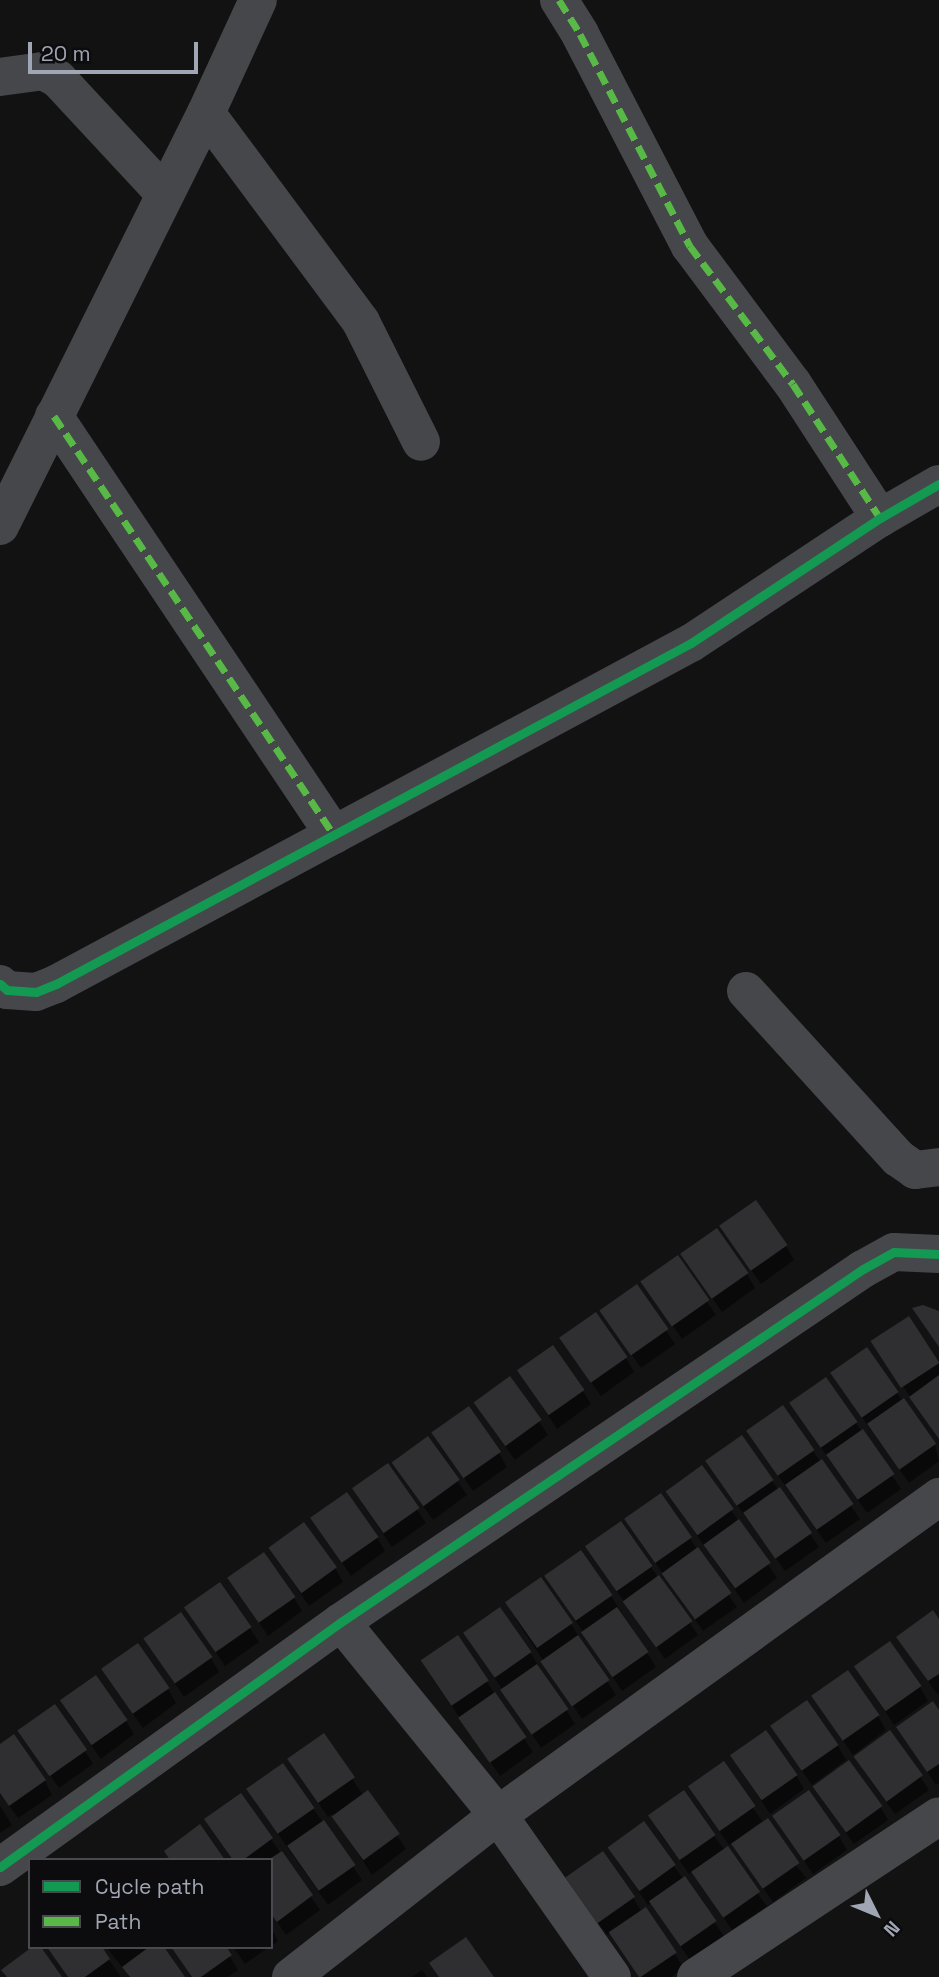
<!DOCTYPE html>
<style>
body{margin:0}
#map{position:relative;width:939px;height:1977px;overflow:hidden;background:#121212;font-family:"Space Grotesk",sans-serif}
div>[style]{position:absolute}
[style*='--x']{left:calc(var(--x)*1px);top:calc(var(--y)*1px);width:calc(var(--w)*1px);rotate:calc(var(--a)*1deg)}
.shadow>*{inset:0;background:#0007}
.building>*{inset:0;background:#2f2f31;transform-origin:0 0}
.minor>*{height:38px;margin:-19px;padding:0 19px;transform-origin:19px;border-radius:19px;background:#46474b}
.quiet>*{height:7px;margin-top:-3.5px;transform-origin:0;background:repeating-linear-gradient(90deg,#58b947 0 14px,transparent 0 21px)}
.cycleway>*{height:9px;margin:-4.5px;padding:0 4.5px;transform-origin:4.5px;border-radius:4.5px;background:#139951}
span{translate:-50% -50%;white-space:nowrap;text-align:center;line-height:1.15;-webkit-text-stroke:5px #0c0c0e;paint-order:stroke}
.legend{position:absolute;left:28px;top:1858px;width:245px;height:91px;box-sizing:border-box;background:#0c0c0e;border:2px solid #484a50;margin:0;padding:9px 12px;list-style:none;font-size:21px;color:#a1a6b4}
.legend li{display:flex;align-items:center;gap:14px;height:35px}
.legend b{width:35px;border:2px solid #484a50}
.north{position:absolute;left:841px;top:1879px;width:70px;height:70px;-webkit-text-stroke:5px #0c0c0e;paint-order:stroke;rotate:133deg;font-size:19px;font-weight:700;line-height:28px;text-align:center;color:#a1a6b4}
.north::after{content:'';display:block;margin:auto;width:24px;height:32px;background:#a1a6b4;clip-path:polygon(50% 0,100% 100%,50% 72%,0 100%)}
.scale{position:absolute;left:28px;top:42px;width:170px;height:32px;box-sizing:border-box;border:4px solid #a1a6b4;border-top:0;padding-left:9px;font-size:21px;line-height:24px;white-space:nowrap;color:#a1a6b4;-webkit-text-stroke:5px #0c0c0e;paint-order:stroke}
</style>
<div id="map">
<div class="shadow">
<i style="clip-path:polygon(730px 1240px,786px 1246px,794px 1260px,761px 1284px)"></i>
<i style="clip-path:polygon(677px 1258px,716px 1315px,682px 1339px,652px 1296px)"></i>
<i style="clip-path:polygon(691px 1268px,747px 1274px,755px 1288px,722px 1312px)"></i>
<i style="clip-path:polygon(636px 1286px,675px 1344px,641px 1368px,611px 1325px)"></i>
<i style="clip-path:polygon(908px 1319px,939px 1362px,939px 1439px,883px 1357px)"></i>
<i style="clip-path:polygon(570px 1353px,626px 1358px,634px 1372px,601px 1396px)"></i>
<i style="clip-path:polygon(519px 1372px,583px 1391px,591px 1404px,557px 1429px)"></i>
<i style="clip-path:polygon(510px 1378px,548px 1435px,515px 1460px,484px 1416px)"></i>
<i style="clip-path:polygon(840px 1387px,897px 1393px,935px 1445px,939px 1461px,909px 1483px)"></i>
<i style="clip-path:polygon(800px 1418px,856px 1423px,901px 1489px,867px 1513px)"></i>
<i style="clip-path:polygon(428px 1438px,467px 1495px,433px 1520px,402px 1476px)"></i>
<i style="clip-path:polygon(757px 1446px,813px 1451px,860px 1519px,826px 1543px)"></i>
<i style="clip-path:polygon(443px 1447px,499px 1453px,507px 1467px,473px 1491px)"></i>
<i style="clip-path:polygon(387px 1465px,426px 1523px,392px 1547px,362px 1503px)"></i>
<i style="clip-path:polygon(702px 1467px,777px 1578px,744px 1603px,676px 1505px)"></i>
<i style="clip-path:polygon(716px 1476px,772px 1481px,819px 1547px,785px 1571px)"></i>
<i style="clip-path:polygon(660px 1495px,737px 1607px,703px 1631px,635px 1534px)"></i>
<i style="clip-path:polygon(312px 1518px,377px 1537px,385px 1551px,351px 1576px)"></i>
<i style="clip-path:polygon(270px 1549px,335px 1568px,343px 1582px,309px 1606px)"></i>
<i style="clip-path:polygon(596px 1562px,651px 1567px,698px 1635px,665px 1659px)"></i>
<i style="clip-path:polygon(229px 1578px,294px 1598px,302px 1611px,268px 1636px)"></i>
<i style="clip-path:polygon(220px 1584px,259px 1642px,225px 1666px,195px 1622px)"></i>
<i style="clip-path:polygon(555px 1590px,611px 1596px,656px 1667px,622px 1691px)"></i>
<i style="clip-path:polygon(515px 1618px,571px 1624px,616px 1695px,582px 1719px)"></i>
<i style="clip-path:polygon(939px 1622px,939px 1693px,937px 1694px,907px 1651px)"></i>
<i style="clip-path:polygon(474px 1647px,530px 1652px,575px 1724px,541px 1748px)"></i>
<i style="clip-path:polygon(155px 1653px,211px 1658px,219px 1672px,184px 1697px)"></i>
<i style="clip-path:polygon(431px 1676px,487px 1682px,533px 1752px,500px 1776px)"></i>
<i style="clip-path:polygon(865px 1681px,920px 1687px,928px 1701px,894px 1725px)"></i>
<i style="clip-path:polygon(112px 1684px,168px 1689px,176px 1703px,143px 1728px)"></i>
<i style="clip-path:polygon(822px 1711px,878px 1716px,886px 1730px,853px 1755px)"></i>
<i style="clip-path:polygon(939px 1713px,939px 1783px,936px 1785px,898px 1728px)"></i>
<i style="clip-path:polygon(70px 1716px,126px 1721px,134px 1734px,101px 1759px)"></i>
<i style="clip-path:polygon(890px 1732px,929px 1790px,895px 1814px,864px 1771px)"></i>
<i style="clip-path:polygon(323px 1735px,363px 1795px,368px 1792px,406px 1849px,372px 1875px,332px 1814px,328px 1817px,297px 1773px)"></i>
<i style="clip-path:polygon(781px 1741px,838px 1746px,846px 1760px,812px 1785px)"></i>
<i style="clip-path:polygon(29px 1745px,85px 1751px,93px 1764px,59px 1788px)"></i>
<i style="clip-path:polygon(0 1747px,45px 1781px,52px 1795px,18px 1818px,0 1793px)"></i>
<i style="clip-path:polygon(732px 1757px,796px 1775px,804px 1789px,770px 1814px)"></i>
<i style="clip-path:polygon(723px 1764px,764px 1824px,806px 1878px,773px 1902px,742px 1859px,763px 1825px,761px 1822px,729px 1845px,698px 1801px)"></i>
<i style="clip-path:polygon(823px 1801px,880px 1806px,888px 1820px,854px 1844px)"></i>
<i style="clip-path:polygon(256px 1803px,313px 1808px,362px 1880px,328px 1905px)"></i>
<i style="clip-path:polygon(0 1806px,12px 1825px,0 1833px)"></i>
<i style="clip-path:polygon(774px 1817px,839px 1836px,847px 1850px,813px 1874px)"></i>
<i style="clip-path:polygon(658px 1831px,714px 1836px,767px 1906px,732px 1930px,693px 1871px,689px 1874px)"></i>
<i style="clip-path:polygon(271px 1839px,320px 1910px,286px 1935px,271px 1913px,271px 1860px,233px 1860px)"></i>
<i style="clip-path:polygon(617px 1861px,674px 1866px,724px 1936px,690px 1960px,651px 1903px,648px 1905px)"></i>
<i style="clip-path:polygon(577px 1892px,633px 1898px,642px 1912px,645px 1909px,684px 1968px,671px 1977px,639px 1977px,611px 1933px,607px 1935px)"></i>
<i style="clip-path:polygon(271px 1928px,278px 1941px,271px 1946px)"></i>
<i style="clip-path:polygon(48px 1947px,109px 1960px,121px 1977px,68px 1977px)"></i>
<i style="clip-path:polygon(106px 1947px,162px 1947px,183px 1977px,130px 1977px)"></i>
<i style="clip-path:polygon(171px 1947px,224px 1947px,238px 1970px,228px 1977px,192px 1977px)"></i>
<i style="clip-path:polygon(233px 1947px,269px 1947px,245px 1964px)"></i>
<i style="clip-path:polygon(422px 1970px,427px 1977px,412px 1977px)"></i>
</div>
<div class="building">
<i style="left:756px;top:1200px;width:55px;height:45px;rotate:55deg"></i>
<i style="left:717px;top:1228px;width:55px;height:45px;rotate:55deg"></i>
<i style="left:678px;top:1255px;width:55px;height:46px;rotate:55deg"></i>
<i style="left:637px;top:1284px;width:55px;height:46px;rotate:55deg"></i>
<i style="clip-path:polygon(923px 1305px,939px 1311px,939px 1347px,912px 1308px)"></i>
<i style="left:596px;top:1312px;width:55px;height:45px;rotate:55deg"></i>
<i style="left:909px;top:1316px;width:56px;height:46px;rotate:57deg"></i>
<i style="left:553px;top:1345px;width:55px;height:44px;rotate:55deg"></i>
<i style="left:867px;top:1347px;width:55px;height:45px;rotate:55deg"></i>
<i style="clip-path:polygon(939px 1375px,939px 1439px,909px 1397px)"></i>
<i style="left:510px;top:1376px;width:54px;height:45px;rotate:54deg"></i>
<i style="left:826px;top:1377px;width:55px;height:45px;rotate:55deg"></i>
<i style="left:904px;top:1398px;width:56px;height:45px;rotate:55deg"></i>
<i style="left:783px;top:1405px;width:55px;height:45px;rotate:55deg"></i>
<i style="left:469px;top:1406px;width:56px;height:46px;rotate:55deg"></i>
<i style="left:863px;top:1429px;width:55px;height:45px;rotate:55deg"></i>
<i style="left:742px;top:1435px;width:55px;height:45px;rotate:55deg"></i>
<i style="left:428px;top:1436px;width:54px;height:45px;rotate:54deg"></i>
<i style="left:822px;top:1459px;width:55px;height:45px;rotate:55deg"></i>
<i style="left:388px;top:1463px;width:55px;height:44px;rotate:55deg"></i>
<i style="left:702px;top:1465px;width:54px;height:45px;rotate:54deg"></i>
<i style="left:780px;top:1487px;width:56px;height:45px;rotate:55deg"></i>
<i style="left:347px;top:1492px;width:55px;height:45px;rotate:55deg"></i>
<i style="left:661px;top:1493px;width:54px;height:45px;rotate:55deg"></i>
<i style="left:739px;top:1519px;width:54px;height:44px;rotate:54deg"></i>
<i style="left:621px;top:1521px;width:55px;height:44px;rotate:55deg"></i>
<i style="left:304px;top:1522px;width:56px;height:44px;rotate:54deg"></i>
<i style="left:698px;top:1547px;width:57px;height:45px;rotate:54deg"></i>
<i style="left:581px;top:1550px;width:55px;height:45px;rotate:55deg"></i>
<i style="left:264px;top:1552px;width:55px;height:45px;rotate:55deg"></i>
<i style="left:659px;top:1575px;width:57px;height:45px;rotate:54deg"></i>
<i style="left:541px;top:1577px;width:56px;height:44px;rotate:55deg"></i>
<i style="left:220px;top:1582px;width:55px;height:44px;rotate:55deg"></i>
<i style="left:500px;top:1607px;width:55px;height:45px;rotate:55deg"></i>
<i style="left:617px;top:1607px;width:55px;height:44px;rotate:55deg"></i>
<i style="clip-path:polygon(933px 1610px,939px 1619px,939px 1674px,928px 1681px,896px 1637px)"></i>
<i style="left:181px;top:1612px;width:55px;height:46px;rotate:55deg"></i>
<i style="left:458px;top:1635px;width:55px;height:45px;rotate:56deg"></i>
<i style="left:578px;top:1635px;width:55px;height:46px;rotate:55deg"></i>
<i style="left:890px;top:1641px;width:55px;height:44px;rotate:55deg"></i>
<i style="left:138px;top:1643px;width:55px;height:45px;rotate:55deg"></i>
<i style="left:537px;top:1664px;width:55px;height:45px;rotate:55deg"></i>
<i style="left:848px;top:1670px;width:55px;height:45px;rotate:55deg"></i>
<i style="left:96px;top:1675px;width:55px;height:44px;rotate:55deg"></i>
<i style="left:495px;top:1692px;width:55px;height:45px;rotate:55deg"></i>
<i style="left:807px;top:1700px;width:55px;height:45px;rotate:55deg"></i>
<i style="clip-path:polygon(933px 1701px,939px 1710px,939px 1764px,927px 1772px,896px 1727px)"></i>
<i style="left:55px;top:1704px;width:56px;height:46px;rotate:55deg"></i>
<i style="left:766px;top:1730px;width:55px;height:44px;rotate:55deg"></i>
<i style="left:890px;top:1730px;width:56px;height:45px;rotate:54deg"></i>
<i style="left:324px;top:1733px;width:54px;height:45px;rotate:55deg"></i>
<i style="clip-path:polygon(14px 1734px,46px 1780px,9px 1806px,0 1793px,0 1744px)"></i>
<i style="left:849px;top:1760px;width:57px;height:45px;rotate:54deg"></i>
<i style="left:724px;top:1761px;width:55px;height:44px;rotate:55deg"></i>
<i style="left:283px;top:1763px;width:55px;height:45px;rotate:55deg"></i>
<i style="left:368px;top:1790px;width:54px;height:45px;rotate:54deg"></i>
<i style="left:684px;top:1790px;width:55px;height:44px;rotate:55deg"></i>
<i style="left:809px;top:1790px;width:55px;height:45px;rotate:55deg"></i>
<i style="clip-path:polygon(241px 1793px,273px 1838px,243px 1860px,233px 1860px,204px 1819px)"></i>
<i style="left:768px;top:1818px;width:55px;height:45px;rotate:55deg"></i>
<i style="left:324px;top:1820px;width:55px;height:45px;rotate:55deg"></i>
<i style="left:644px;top:1821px;width:54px;height:45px;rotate:54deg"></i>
<i style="clip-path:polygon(200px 1824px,225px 1860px,170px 1860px,164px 1851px)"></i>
<i style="left:728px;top:1846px;width:56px;height:45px;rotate:55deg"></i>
<i style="clip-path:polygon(282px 1851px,313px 1895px,277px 1922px,271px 1914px,271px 1858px)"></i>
<i style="left:603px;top:1851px;width:56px;height:46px;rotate:55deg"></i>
<i style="left:685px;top:1876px;width:55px;height:44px;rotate:55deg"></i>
<i style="left:646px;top:1907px;width:55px;height:45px;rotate:56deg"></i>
<i style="clip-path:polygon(466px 1937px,494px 1977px,439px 1977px,429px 1963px)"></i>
<i style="clip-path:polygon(32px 1947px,41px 1947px,62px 1977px,7px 1977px,1px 1970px)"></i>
<i style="clip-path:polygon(47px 1947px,102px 1947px,110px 1959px,85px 1977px,68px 1977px)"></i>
<i style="clip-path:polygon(149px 1947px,164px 1947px,185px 1977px,130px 1977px,122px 1967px)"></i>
<i style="clip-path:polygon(171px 1947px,226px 1947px,232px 1955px,201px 1977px,192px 1977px)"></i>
</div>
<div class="minor">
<i style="--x:559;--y:0;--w:40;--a:58"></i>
<i style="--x:580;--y:34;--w:239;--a:62.6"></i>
<i style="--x:690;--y:246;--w:172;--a:53.3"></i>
<i style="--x:793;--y:384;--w:160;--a:57"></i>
<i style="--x:0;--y:77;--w:43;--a:-7.9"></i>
<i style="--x:43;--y:71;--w:17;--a:28"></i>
<i style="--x:58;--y:79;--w:157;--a:47.1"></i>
<i style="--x:206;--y:113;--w:260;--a:53.4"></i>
<i style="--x:361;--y:322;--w:134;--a:63.4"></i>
<i style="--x:54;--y:416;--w:504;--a:56.25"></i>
<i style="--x:0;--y:526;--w:462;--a:-63.5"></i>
<i style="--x:206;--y:113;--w:124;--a:-65.3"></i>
<i style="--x:0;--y:984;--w:9;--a:41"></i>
<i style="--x:7;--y:990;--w:29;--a:4"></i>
<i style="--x:36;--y:992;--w:22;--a:-22"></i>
<i style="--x:56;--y:984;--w:721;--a:-28.24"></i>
<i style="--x:691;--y:643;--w:227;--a:-33.5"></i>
<i style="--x:880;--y:518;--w:68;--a:-30"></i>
<i style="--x:746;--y:991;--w:226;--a:47.7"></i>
<i style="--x:898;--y:1158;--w:21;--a:35"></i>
<i style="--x:915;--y:1170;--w:24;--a:-7"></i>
<i style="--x:341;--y:1622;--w:249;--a:50.9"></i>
<i style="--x:498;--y:1815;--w:198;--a:54.9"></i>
<i style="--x:0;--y:1867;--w:420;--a:-35.7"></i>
<i style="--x:341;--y:1622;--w:630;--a:-34.07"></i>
<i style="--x:863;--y:1269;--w:35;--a:-29"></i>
<i style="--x:894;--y:1252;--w:45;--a:2.5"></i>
<i style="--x:291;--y:1977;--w:263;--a:-38"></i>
<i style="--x:498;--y:1815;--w:544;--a:-35.79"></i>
<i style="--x:696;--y:1977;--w:291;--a:-33.5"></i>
</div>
<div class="quiet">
<i style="--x:559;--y:0;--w:40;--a:58"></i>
<i style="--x:580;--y:34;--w:239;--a:62.6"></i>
<i style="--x:690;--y:246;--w:172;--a:53.3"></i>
<i style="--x:793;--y:384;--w:160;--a:57"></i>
<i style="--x:54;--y:416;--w:504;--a:56.25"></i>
</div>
<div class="cycleway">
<i style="--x:0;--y:984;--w:9;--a:41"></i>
<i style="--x:7;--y:990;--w:29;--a:4"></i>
<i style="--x:36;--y:992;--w:22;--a:-22"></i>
<i style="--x:56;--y:984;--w:721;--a:-28.24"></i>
<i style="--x:691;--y:643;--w:227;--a:-33.5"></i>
<i style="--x:880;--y:518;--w:68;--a:-30"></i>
<i style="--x:0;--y:1867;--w:420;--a:-35.7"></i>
<i style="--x:341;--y:1622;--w:630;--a:-34.07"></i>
<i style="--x:863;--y:1269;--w:35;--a:-29"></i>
<i style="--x:894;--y:1252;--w:45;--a:2.5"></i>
</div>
<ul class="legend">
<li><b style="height:9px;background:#139951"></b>Cycle path</li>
<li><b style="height:9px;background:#58b947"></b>Path</li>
</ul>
<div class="north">N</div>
<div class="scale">20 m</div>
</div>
